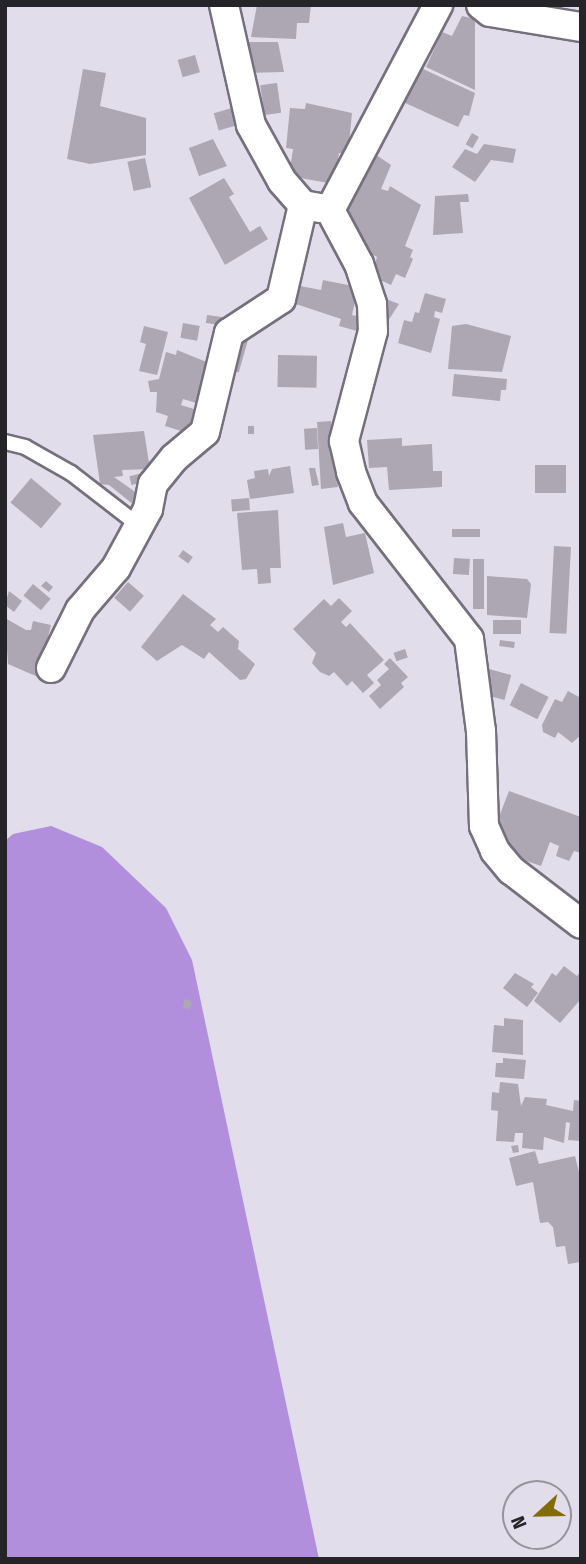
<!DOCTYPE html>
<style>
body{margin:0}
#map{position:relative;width:586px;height:1564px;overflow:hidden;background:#e2ddea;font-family:"Fira Sans Condensed",sans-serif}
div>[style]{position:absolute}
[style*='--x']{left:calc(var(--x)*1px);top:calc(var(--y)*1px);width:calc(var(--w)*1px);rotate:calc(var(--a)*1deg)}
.forest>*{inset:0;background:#b18fdc}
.building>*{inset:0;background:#aca7b3;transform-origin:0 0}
.roads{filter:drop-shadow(2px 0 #75707b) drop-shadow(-2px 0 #75707b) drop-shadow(0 2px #75707b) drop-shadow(0 -2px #75707b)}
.lane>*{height:14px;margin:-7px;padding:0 7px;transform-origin:7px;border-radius:7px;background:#fff}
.street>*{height:28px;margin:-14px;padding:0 14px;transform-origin:14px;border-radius:14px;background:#fff}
span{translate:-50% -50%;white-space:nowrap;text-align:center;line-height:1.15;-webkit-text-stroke:5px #e2ddea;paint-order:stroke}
.frame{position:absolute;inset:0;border:7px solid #252428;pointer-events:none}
.north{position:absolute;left:502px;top:1480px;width:70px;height:70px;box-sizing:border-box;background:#e2ddea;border:2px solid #96939c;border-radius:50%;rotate:248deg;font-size:19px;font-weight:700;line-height:28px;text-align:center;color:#252428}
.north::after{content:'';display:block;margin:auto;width:24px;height:32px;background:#836c08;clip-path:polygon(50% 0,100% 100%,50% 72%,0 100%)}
</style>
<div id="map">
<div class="forest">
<i style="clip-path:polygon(51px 826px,102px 847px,166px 908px,192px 960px,319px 1559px,5px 1559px,5px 841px,13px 834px)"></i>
</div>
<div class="building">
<i style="clip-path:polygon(257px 5px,311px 5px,309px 23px,297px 23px,296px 39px,251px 37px)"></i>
<i style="clip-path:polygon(462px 16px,475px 19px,475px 90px,426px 67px,442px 32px,452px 36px)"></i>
<i style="clip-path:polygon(246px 42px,278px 42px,284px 72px,246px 73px)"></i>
<i style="left:195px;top:55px;width:18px;height:18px;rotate:74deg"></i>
<i style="clip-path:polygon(83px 69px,106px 73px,100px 106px,146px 118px,146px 155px,90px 164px,67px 159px)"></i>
<i style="clip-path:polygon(423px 69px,475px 93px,469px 116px,464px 115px,458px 127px,403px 102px)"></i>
<i style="left:277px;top:83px;width:30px;height:17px;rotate:82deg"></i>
<i style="clip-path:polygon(306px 103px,352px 113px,348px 154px,339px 153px,334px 184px,289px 176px,293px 149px,286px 148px,290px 108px,305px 109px)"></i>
<i style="left:232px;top:108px;width:18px;height:19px;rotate:74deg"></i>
<i style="left:472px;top:133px;width:8px;height:13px;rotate:30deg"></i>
<i style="clip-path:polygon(213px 139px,227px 166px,199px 176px,189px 148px)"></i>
<i style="clip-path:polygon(484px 144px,516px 149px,513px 163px,491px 160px,475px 182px,452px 167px,465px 149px,477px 154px)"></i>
<i style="clip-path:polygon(372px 152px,391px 165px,381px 189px,388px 191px,390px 186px,421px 205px,405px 246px,413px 250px,410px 257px,413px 259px,405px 278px,396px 274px,391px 285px,380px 280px,374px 267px,377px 257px,366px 251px,345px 215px)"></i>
<i style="left:145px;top:158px;width:30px;height:18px;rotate:78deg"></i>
<i style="clip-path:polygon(224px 178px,234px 194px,229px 197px,250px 232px,260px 226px,268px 239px,225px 265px,189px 198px)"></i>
<i style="clip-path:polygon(468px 194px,469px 202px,460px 202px,463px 233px,433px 235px,435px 196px)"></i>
<i style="clip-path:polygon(323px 280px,358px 287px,352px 315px,361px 317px,364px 333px,339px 326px,341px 319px,296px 304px,300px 286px,321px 290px)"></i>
<i style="clip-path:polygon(425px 293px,446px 299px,442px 313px,435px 311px,434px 317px,440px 319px,431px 353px,398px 343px,404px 320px,412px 322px,415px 312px,419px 313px)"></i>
<i style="clip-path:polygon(386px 299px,399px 304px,386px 324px,383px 306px)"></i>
<i style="left:207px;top:315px;width:15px;height:8px;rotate:8deg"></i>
<i style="left:183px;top:323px;width:17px;height:15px;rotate:10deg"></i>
<i style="clip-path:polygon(466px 324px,511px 336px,502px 372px,448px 369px,452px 326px)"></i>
<i style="clip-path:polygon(144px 326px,168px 332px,157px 375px,139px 371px,146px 344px,140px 342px)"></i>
<i style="left:243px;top:332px;width:7px;height:40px;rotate:16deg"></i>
<i style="clip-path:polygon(177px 350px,214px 365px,203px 405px,183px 399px,181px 405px,194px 409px,191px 434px,165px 426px,168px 416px,156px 412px,157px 392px,150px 392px,148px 381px,159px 379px,166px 352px,176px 355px)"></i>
<i style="left:278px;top:355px;width:39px;height:32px;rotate:1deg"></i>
<i style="clip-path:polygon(454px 374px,507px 379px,506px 390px,501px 390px,500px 401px,452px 396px)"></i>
<i style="clip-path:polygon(331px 421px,338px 487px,321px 489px,317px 422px)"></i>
<i style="left:248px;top:426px;width:6px;height:8px"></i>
<i style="left:317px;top:428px;width:21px;height:13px;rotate:87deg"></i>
<i style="clip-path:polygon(144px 431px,150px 469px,122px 470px,123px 476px,114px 477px,141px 496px,134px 505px,109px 485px,100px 484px,93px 435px)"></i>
<i style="clip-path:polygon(402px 438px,402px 446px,432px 444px,433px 471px,442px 471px,442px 487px,389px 490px,387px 467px,369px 468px,367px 440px)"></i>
<i style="left:535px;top:465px;width:31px;height:28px"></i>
<i style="clip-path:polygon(290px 466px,294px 493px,250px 499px,247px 480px,255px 478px,254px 471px,268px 469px,269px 476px,272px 469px)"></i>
<i style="clip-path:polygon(309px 468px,315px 468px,319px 485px,312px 486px)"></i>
<i style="left:143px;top:473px;width:9px;height:14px;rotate:77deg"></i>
<i style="left:31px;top:478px;width:40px;height:32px;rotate:40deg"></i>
<i style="left:249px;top:498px;width:12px;height:18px;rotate:85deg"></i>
<i style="clip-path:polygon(278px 510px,281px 568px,270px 568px,271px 583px,258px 584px,257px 569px,242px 570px,237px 513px)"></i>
<i style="clip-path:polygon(343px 523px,346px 537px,365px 533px,374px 573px,333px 585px,324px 527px)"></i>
<i style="left:480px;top:529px;width:8px;height:28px;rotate:90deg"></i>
<i style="left:554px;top:546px;width:17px;height:87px;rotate:3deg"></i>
<i style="left:183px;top:550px;width:12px;height:8px;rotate:35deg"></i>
<i style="left:454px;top:558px;width:16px;height:16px;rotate:4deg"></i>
<i style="left:473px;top:559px;width:11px;height:50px"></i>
<i style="clip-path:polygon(487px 576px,527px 579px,531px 584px,527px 618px,487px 615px)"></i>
<i style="clip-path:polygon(46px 581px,53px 587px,49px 592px,41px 586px)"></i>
<i style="left:128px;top:582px;width:21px;height:21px;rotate:41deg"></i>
<i style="left:33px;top:584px;width:23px;height:15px;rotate:40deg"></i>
<i style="clip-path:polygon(9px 591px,22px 601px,14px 612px,5px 605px)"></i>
<i style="clip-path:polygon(183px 594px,216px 619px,210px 625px,218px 632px,223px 627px,239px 641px,238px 649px,255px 664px,246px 679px,240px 680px,209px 652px,204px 659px,182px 645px,157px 661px,141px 647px)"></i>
<i style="clip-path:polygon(339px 598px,352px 611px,341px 622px,346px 627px,350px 623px,384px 660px,367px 675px,374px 683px,363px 693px,352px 681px,347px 686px,334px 672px,329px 676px,320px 672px,312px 663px,316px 653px,293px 629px,324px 599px,331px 606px)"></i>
<i style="clip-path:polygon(5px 618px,26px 630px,31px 630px,33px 621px,51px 625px,38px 677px,8px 664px)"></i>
<i style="left:493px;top:620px;width:28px;height:14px"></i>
<i style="left:500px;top:640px;width:15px;height:6px;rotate:8deg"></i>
<i style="left:405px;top:649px;width:9px;height:12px;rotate:72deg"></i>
<i style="clip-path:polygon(390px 658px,408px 677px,401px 683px,404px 687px,380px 709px,369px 696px,381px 685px,377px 680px,389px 669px,384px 664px)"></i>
<i style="left:489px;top:669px;width:23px;height:26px;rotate:15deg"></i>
<i style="left:521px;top:683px;width:31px;height:25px;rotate:27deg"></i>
<i style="clip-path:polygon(568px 691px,581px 698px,581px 735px,572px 743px,558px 732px,555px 738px,543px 732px,542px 725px,555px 699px,562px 702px)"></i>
<i style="clip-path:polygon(509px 791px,581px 817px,581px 853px,574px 851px,569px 861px,556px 856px,559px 846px,550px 842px,541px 866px,512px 856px,504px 848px,507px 838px,498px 834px,495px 827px)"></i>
<i style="clip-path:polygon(564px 966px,577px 976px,581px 971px,581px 999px,560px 1023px,534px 1001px,552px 973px,556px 976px)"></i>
<i style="clip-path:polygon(515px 973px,534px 984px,531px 987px,538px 993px,527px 1007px,503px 988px)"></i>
<i style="clip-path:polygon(184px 999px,192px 1001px,190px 1009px,183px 1008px)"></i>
<i style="clip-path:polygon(504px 1018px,523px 1020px,523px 1055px,492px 1052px,494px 1025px,504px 1026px)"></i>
<i style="clip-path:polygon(503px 1058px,526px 1060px,524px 1079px,495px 1077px,496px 1063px,503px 1063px)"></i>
<i style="clip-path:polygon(500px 1082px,518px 1084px,521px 1106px,525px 1097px,547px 1099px,546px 1105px,573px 1111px,574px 1100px,581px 1101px,581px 1141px,568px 1140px,570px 1123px,566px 1122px,564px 1143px,544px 1137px,543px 1150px,522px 1148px,523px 1133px,515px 1133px,514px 1142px,496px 1141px,498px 1111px,491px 1110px,492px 1092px,499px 1093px)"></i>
<i style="clip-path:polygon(518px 1145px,519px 1152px,513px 1153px,511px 1146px)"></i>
<i style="clip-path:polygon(535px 1151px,539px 1164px,575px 1156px,581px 1180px,581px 1262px,568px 1264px,565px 1246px,556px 1247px,553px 1227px,548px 1222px,540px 1223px,533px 1182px,516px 1186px,509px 1158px)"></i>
</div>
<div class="roads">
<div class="lane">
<i style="--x:5;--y:442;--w:21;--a:14"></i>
<i style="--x:25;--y:447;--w:53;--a:29.5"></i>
<i style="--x:71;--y:473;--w:83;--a:37.7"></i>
</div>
<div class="street">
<i style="--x:224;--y:5;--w:123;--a:77.3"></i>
<i style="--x:251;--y:125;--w:64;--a:61"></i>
<i style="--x:282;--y:181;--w:32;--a:49"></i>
<i style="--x:303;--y:205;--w:17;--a:10"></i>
<i style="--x:481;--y:5;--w:11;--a:38"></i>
<i style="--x:490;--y:12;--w:92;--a:9.4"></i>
<i style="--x:330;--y:210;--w:61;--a:61.8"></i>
<i style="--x:359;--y:264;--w:42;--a:72"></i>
<i style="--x:372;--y:304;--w:27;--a:88"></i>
<i style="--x:373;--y:331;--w:114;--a:104.8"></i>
<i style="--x:344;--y:441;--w:32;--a:77"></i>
<i style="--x:351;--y:472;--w:33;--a:69"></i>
<i style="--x:363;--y:503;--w:172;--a:52.1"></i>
<i style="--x:469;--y:639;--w:93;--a:82.6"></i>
<i style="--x:481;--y:731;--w:95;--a:88.2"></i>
<i style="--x:484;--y:826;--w:27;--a:66"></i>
<i style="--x:495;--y:851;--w:25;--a:50"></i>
<i style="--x:511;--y:870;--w:88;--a:37.6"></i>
<i style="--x:330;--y:210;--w:232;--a:-62.2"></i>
<i style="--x:51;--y:668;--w:65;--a:-63.4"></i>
<i style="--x:80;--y:610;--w:55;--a:-49.4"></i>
<i style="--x:116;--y:568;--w:67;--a:-61.5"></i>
<i style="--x:148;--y:509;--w:25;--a:-79"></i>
<i style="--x:153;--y:484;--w:33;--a:-51"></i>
<i style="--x:174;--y:458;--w:40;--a:-40"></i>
<i style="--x:205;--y:432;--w:102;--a:-76.4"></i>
<i style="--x:229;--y:333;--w:62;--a:-33.2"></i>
<i style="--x:281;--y:299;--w:97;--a:-76.8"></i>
</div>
</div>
<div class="frame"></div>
<div class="north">N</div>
</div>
